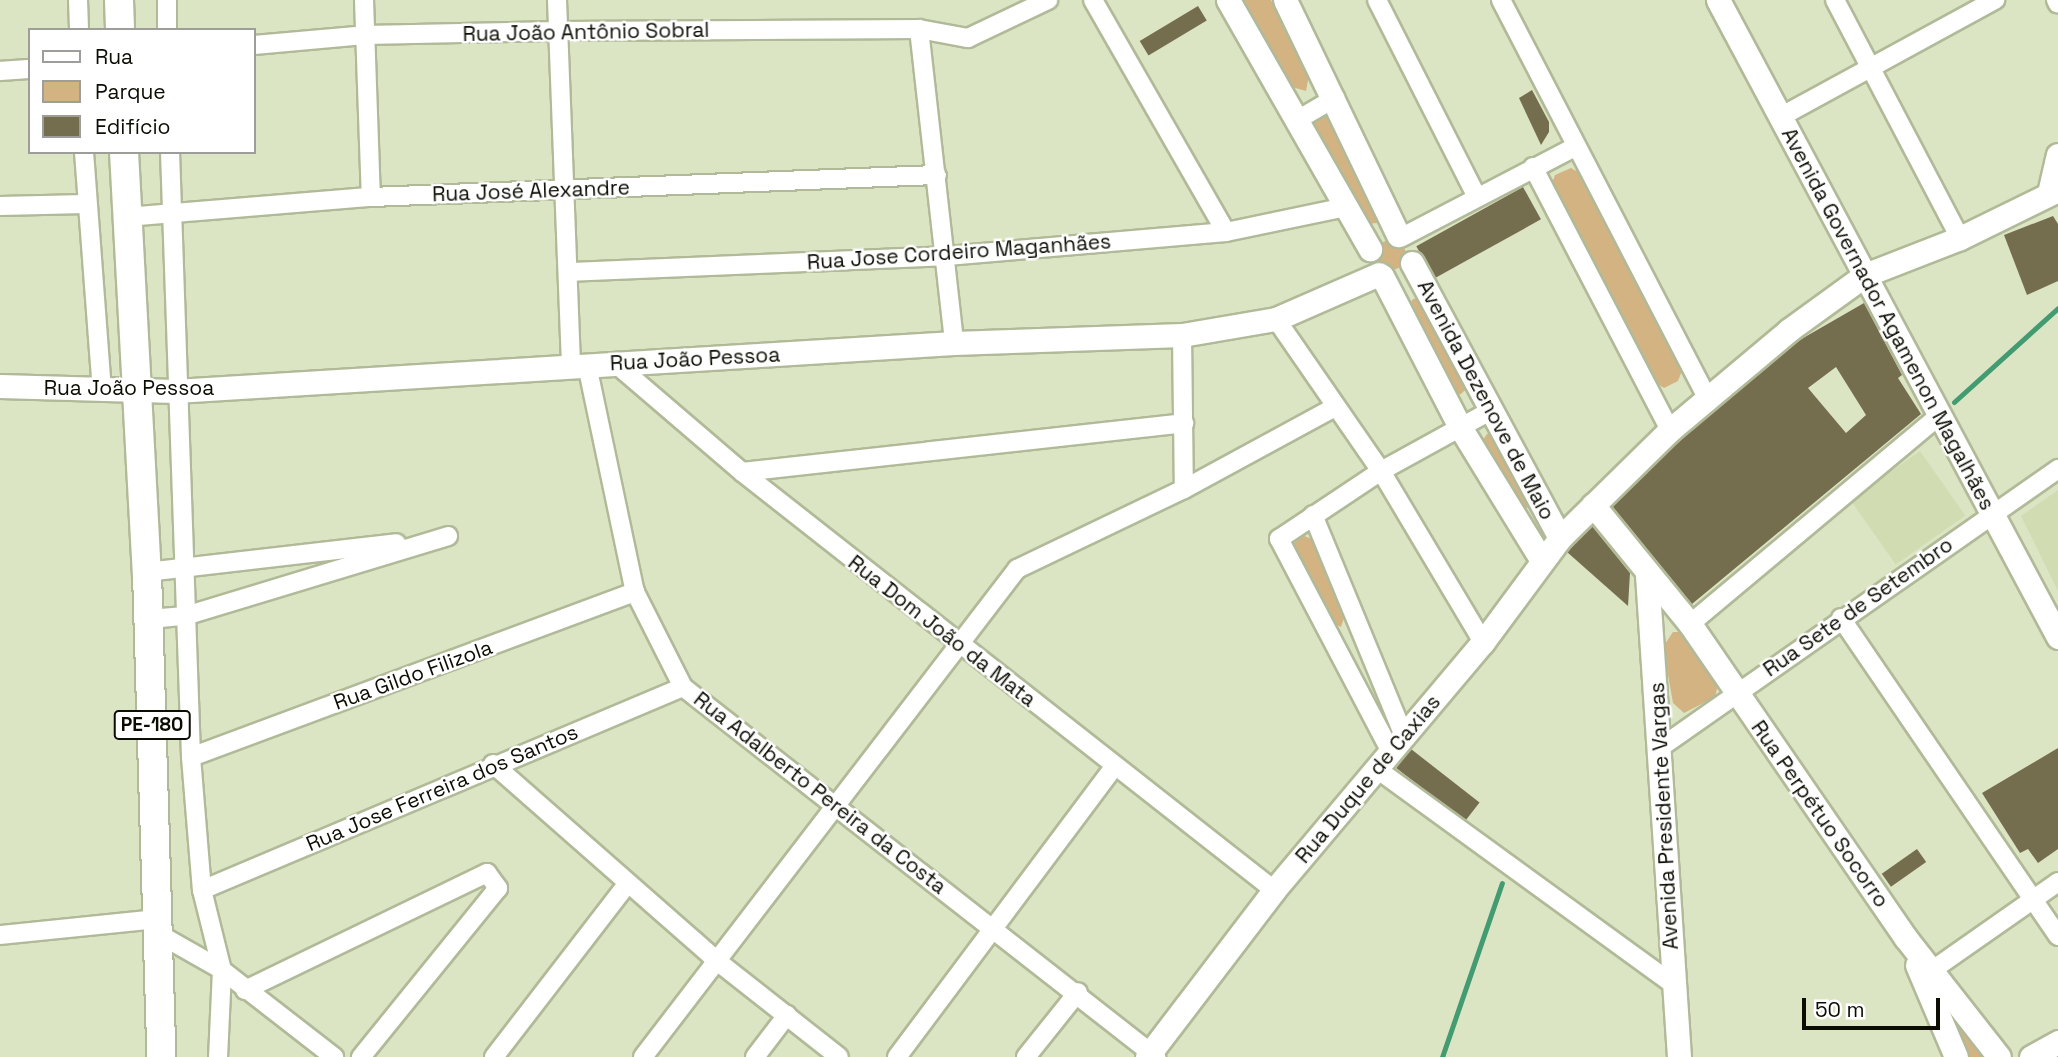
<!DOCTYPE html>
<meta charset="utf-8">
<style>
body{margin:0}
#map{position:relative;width:2058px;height:1057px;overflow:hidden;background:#dce5c3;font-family:"Space Grotesk",sans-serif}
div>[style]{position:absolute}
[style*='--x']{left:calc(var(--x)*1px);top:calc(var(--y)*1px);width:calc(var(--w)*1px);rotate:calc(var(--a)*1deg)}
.built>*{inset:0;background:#d1dcb2;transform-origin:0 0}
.green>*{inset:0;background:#d4b382}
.round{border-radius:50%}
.stream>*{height:5px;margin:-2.5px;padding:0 2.5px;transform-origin:2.5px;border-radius:2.5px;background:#439b72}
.building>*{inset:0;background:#746e4e;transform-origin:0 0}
.roads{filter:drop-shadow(2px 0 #b1ba98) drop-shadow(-2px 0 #b1ba98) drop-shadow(0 2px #b1ba98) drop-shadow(0 -2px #b1ba98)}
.minor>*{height:18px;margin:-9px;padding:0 9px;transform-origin:9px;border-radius:9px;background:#fff}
.tertiary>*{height:23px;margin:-11.5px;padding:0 11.5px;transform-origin:11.5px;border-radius:11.5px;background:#fff}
.primary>*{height:28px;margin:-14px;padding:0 14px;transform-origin:14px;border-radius:14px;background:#fff}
span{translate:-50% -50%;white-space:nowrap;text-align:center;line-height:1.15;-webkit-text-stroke:5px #fff;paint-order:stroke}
.shield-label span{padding:2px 5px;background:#fff;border:2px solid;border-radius:5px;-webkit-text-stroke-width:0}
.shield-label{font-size:19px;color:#0b0d03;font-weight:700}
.street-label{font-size:21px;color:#0b0d03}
.legend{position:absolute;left:28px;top:28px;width:228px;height:126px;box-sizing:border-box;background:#fff;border:2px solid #9d9e9a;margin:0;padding:9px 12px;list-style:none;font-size:21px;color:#0b0d03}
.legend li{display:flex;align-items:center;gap:14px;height:35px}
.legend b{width:35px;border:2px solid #9d9e9a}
.scale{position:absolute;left:1802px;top:998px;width:138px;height:32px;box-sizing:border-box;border:4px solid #0b0d03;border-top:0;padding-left:9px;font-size:21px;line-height:24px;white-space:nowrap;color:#0b0d03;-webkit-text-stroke:5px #fff;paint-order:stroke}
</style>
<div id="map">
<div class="built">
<i style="left:1920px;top:451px;width:79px;height:85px;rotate:55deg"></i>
<i style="clip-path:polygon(2058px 490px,2058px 591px,2021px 516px)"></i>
</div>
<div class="green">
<i style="clip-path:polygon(1241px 0,1271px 0,1309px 75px,1306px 91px,1292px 87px)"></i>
<i style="clip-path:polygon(1329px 111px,1380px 219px,1377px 223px,1367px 224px,1310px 122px)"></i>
<i style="clip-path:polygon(1571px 168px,1578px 172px,1683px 368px,1678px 381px,1664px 388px,1653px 381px,1551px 186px,1555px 175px)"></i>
<i class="round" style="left:1376px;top:240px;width:30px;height:30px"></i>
<i style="clip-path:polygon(1420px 298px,1468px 387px,1461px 394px,1455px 395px,1407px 308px,1413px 299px)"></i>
<i style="clip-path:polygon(1494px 433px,1531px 505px,1527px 508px,1521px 506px,1481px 443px,1487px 434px)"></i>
<i style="clip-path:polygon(1302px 535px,1312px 539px,1344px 618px,1341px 627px,1333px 623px,1292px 546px)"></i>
<i style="clip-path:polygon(1673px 632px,1684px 632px,1719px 681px,1715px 697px,1684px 713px,1673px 703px,1663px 647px)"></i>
<i style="clip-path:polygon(1944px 1005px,1988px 1057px,1966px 1057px)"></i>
</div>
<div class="stream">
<i style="--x:1954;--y:402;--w:140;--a:-42.1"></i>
<i style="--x:1442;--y:1057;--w:184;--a:-71"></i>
</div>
<div class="building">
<i style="left:1198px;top:6px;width:17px;height:68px;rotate:59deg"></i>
<i style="clip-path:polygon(1532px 90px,1549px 122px,1549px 132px,1541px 145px,1519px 98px)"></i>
<i style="left:1523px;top:187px;width:37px;height:122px;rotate:61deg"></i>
<i style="clip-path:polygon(2053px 216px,2058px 224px,2058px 281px,2027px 295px,2004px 235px)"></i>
<i style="clip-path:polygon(evenodd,1864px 303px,1902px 375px,1898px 378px,1921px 414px,1692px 604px,1612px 506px,1679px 440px,1798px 341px,1864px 303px,1836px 367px,1866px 415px,1846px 433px,1808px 388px,1836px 367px)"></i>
<i style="clip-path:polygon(1592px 526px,1630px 573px,1628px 606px,1567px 552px)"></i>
<i style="clip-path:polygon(2058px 748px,2058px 849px,2038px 863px,2028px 849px,2020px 853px,1982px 793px)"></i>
<i style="left:1411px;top:749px;width:87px;height:24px;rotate:38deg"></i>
<i style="left:1917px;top:849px;width:16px;height:43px;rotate:55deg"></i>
</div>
<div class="roads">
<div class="minor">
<i style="--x:78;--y:0;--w:30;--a:88"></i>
<i style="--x:167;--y:0;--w:30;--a:90"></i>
<i style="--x:364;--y:0;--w:197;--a:88"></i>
<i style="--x:557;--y:0;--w:367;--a:87.8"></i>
<i style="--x:1093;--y:0;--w:267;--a:60.2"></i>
<i style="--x:1377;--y:0;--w:219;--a:63.1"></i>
<i style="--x:1501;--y:0;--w:448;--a:62.6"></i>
<i style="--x:1835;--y:0;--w:269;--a:62.3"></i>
<i style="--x:2056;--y:0;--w:4;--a:63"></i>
<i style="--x:919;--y:29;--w:316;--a:83.6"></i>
<i style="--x:254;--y:45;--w:111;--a:-5.1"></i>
<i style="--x:365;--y:35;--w:194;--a:-1.2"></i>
<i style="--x:559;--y:31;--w:360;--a:-0.3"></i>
<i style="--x:919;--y:29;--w:50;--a:10.4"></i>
<i style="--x:968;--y:38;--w:89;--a:-25.4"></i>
<i style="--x:0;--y:71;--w:30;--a:-4"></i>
<i style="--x:1782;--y:116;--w:243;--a:-28.6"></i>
<i style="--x:1299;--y:119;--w:42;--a:-30.3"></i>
<i style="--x:84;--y:152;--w:240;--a:85.7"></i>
<i style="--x:170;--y:152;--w:605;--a:88.01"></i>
<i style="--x:191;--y:757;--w:133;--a:85.3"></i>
<i style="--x:202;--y:890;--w:82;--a:76"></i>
<i style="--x:222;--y:970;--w:87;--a:92.6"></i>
<i style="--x:1533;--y:167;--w:297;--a:62.5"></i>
<i style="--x:0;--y:206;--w:86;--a:-1.3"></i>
<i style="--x:126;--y:217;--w:246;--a:-4.7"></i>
<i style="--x:371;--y:197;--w:566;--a:-2.23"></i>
<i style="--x:1402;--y:237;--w:195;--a:-27.5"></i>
<i style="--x:569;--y:272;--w:378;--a:-2.4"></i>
<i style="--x:947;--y:256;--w:280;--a:-4.9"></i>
<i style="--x:1226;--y:232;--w:123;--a:-11.8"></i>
<i style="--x:1276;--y:319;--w:185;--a:55.4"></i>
<i style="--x:1381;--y:471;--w:199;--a:59.2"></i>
<i style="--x:1182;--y:335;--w:154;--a:89.3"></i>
<i style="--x:616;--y:364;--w:166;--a:40.6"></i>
<i style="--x:742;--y:472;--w:677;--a:38.16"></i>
<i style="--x:587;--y:365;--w:232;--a:78.1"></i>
<i style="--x:635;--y:592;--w:106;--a:63.2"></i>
<i style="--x:683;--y:687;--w:601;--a:38.03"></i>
<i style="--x:742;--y:472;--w:445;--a:-6.3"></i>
<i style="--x:1313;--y:515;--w:239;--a:67.6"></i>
<i style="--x:147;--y:572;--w:251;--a:-6.6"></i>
<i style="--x:1841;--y:618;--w:385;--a:55.7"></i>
<i style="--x:149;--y:619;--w:36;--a:-5"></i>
<i style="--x:185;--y:616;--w:275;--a:-16.9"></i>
<i style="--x:1690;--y:624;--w:324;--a:-39.9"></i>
<i style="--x:1661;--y:747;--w:485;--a:-35"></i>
<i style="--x:1391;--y:752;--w:241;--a:-117.7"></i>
<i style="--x:1279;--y:539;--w:123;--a:-33.7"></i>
<i style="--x:1381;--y:471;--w:124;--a:-28.8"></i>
<i style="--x:191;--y:757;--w:474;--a:-20.4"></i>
<i style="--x:493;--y:764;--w:298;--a:41.3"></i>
<i style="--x:717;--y:961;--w:155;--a:38.2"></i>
<i style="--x:1377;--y:769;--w:366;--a:36"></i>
<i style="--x:202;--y:890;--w:522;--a:-22.88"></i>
<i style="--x:157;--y:933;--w:75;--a:29.6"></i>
<i style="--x:222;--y:970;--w:142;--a:37.8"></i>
<i style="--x:0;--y:935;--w:159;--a:-5.8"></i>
<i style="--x:1931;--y:971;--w:155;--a:-35"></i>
<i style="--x:245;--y:990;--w:269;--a:-25.8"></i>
<i style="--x:487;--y:873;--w:19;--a:54"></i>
<i style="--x:498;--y:888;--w:218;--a:129"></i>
<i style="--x:494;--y:1057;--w:218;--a:-52.4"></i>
<i style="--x:643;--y:1057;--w:615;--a:-52.53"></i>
<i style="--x:1017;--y:569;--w:185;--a:-25.6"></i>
<i style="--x:1184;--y:489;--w:170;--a:-28.5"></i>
<i style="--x:755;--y:1057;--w:53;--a:-52.7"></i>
<i style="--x:897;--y:1057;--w:362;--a:-53.2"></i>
<i style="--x:1026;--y:1057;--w:83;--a:-51.3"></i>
</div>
<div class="tertiary">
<i style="--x:1228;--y:0;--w:287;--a:60.3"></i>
<i style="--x:1285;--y:0;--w:261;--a:64.3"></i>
<i style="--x:1718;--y:0;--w:722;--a:61.91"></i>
<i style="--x:2049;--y:193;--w:39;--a:-77"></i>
<i style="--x:1412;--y:263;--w:312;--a:61.7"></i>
<i style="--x:1382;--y:276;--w:170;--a:62.7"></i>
<i style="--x:1460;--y:427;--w:157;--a:58.5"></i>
<i style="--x:0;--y:386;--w:175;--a:1.6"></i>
<i style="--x:175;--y:391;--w:780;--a:-3.53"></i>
<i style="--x:954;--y:343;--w:228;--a:-2"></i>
<i style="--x:1182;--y:335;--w:95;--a:-9.7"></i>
<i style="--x:1276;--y:319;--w:112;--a:-23.6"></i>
<i style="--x:1593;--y:505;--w:154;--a:50.8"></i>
<i style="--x:1690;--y:624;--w:380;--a:55.5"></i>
<i style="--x:1905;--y:937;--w:152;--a:51.9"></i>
<i style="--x:1647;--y:575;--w:483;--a:86.2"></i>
<i style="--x:1917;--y:965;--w:100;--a:67"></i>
<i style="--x:1147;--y:1057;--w:210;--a:-52.7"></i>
<i style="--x:1274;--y:890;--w:324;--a:-49.9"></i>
<i style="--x:1483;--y:642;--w:129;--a:-53.5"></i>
<i style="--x:1560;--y:538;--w:154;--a:-44.5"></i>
<i style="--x:1670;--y:430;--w:155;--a:-40"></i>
<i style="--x:1789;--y:330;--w:94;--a:-35.9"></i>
<i style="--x:1865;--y:275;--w:102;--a:-21.3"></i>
<i style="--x:1960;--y:238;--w:109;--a:-26.1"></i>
<i style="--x:2031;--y:1057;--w:31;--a:-29"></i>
</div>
<div class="primary">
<i style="--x:119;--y:0;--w:30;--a:88"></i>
<i style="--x:124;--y:152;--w:421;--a:86.9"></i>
<i style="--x:147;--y:572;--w:485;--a:88.3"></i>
</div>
</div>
<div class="shield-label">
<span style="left:152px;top:725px">PE-180</span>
</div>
<div class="street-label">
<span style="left:586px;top:32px;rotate:-1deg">Rua João Antônio Sobral</span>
<span style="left:531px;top:191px;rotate:-2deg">Rua José Alexandre</span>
<span style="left:959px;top:252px;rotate:-4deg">Rua Jose Cordeiro Maganhães</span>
<span style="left:1888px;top:319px;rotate:62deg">Avenida Governador Agamenon Magalhães</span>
<span style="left:695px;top:359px;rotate:-3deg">Rua João Pessoa</span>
<span style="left:129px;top:388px">Rua João Pessoa</span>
<span style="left:1486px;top:400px;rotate:62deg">Avenida Dezenove de Maio</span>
<span style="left:1858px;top:607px;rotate:-35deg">Rua Sete de Setembro</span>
<span style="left:942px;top:631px;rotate:38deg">Rua Dom João da Mata</span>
<span style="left:413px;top:675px;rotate:-20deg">Rua Gildo Filizola</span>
<span style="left:1368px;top:779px;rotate:-50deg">Rua Duque de Caxias</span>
<span style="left:442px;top:788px;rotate:-23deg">Rua Jose Ferreira dos Santos</span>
<span style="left:820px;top:793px;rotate:38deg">Rua Adalberto Pereira da Costa</span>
<span style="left:1820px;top:814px;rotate:55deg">Rua Perpétuo Socorro</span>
<span style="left:1664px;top:816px;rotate:-93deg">Avenida Presidente Vargas</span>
</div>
<ul class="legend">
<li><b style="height:9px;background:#fff"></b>Rua</li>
<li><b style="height:19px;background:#d4b382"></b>Parque</li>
<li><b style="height:19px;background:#746e4e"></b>Edifício</li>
</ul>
<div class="scale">50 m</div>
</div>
